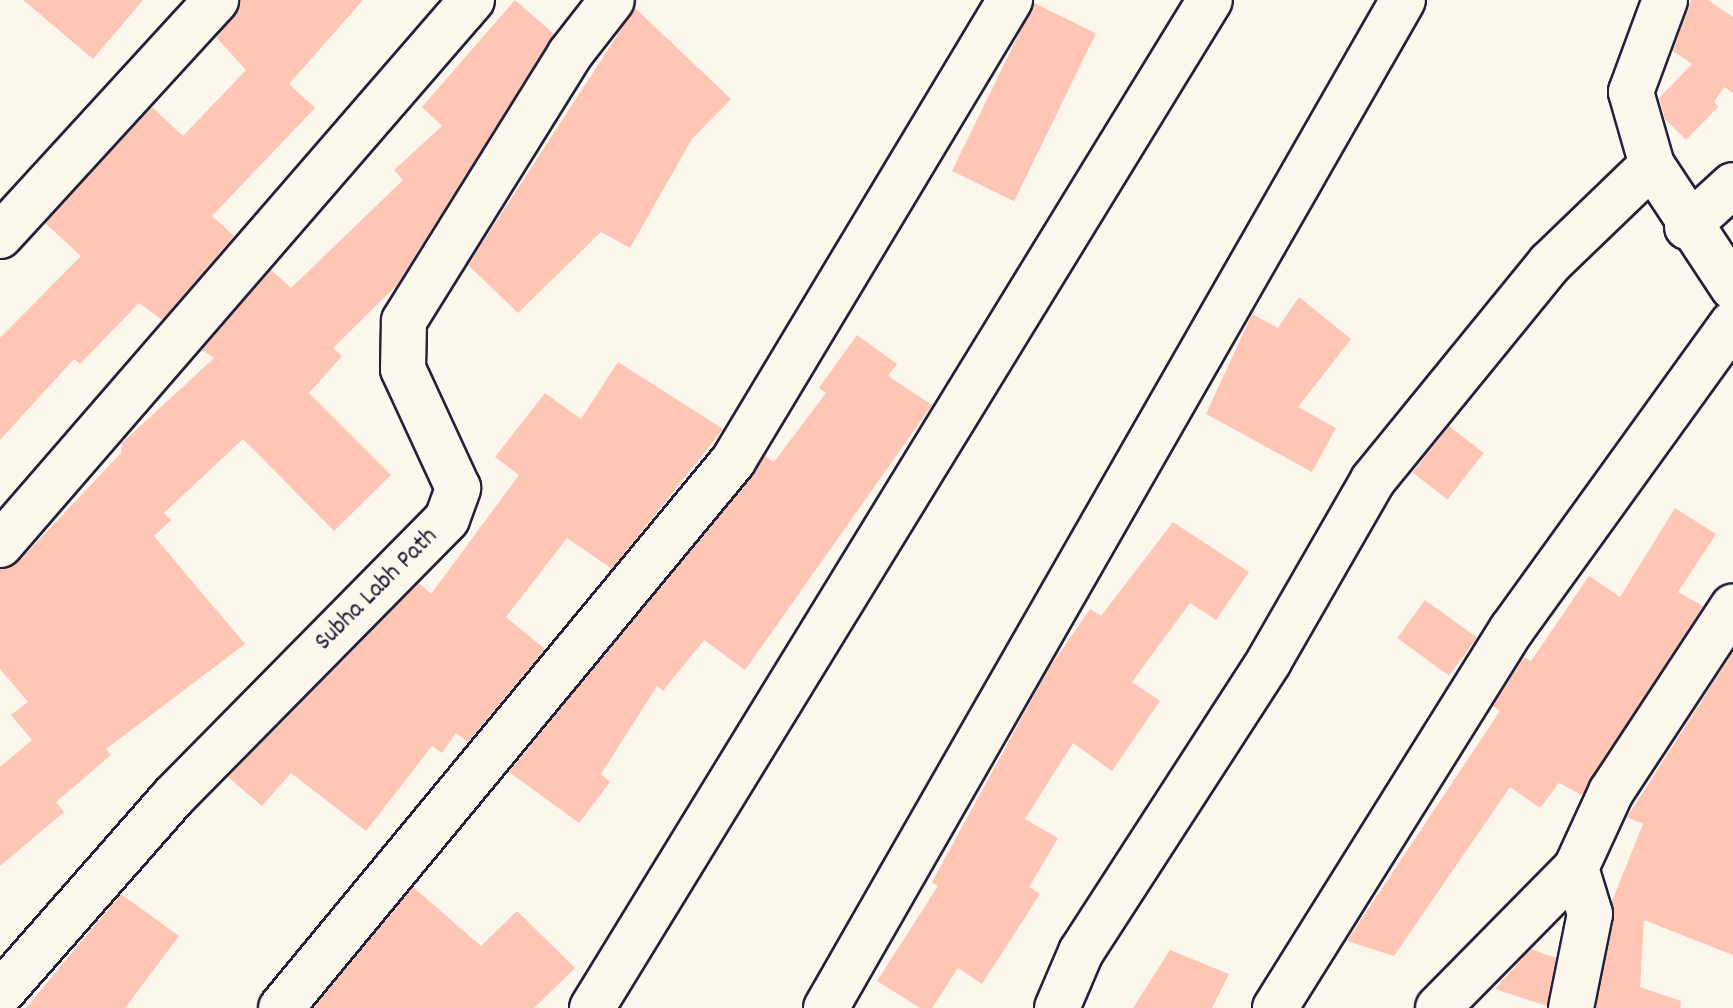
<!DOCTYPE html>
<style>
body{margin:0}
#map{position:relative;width:1733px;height:1008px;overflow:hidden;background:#fbf7ec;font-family:Dekko,sans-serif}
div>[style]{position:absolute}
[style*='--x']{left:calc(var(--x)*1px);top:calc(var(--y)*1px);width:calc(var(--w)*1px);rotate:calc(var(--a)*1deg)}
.building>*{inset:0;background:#ffc5b5;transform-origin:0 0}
.roads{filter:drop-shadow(2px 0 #22223b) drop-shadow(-2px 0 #22223b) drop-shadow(0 2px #22223b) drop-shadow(0 -2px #22223b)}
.minor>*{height:44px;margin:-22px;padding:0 22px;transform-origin:22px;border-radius:22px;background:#fbf7ec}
span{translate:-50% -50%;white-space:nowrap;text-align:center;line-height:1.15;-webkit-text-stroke:6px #fbf7ec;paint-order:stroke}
.street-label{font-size:26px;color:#22223b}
</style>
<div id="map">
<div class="building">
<i style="clip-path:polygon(23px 0,143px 0,93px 59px)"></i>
<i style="clip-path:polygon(240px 0,363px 0,289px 84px,315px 108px,212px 216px,234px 236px,162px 320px,139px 303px,80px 364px,74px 359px,0 440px,0 338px,81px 256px,45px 223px,152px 107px,183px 136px,246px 70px,216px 37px)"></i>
<i style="clip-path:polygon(515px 0,554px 34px,396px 286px,333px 348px,342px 356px,309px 393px,391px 475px,334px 531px,243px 439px,164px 513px,171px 520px,154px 536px,245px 644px,106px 749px,111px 755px,56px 802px,64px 812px,0 866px,0 767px,32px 740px,11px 715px,28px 702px,0 669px,0 569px,19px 561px,121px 453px,122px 443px,214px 358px,202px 350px,271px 270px,291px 288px,403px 180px,394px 170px,442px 126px,422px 107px)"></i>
<i style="clip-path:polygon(1691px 0,1708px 0,1733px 17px,1733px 93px,1724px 87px,1714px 102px,1718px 107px,1686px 140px,1665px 119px,1659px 98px,1692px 64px,1673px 51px)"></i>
<i style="left:1034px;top:3px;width:69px;height:187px;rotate:26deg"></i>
<i style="clip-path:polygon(635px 8px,731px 99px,692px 139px,630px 248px,601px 232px,518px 313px,468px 265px)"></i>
<i style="clip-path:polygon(1299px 297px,1351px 339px,1298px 407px,1336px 428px,1312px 472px,1206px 414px,1252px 314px,1278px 328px)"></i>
<i style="clip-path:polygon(857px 335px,897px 364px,888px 376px,932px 405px,745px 670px,704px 640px,663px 691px,657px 686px,601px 774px,610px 782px,579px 823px,509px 772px,765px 456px,774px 462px,826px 393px,819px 388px)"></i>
<i style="clip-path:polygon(618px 362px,723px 429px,612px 569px,567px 538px,506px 617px,545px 649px,468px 742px,456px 733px,442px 753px,432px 746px,366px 831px,291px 773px,262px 806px,228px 777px,419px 583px,431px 594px,519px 475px,495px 457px,545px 393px,581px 419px)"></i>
<i style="left:1449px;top:426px;width:44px;height:59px;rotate:38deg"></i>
<i style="clip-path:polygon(1675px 508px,1716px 534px,1678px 592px,1703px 606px,1582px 795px,1559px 783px,1540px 808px,1510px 787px,1394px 956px,1347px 941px,1500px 711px,1493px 706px,1524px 657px,1531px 661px,1589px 576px,1620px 597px)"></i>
<i style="clip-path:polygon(1173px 522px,1249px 572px,1216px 620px,1190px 603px,1132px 682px,1160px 701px,1112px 771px,1073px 743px,1025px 819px,1058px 838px,1029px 887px,1040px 894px,982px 984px,958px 968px,932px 1008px,920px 1008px,877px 981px,938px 886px,932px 882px,1048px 670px,1090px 609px,1101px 616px)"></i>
<i style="left:1425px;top:600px;width:64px;height:47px;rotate:36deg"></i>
<i style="clip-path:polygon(1733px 652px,1733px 955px,1644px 920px,1640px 987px,1681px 1001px,1680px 1008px,1596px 1008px,1612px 901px,1643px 824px,1627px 817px)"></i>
<i style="clip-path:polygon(413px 887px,481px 946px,517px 911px,575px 968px,534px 1008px,313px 1008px)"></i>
<i style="clip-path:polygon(121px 894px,179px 936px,125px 1008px,26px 1008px)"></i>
<i style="clip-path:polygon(1531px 949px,1556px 958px,1547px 1006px,1495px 989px)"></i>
<i style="clip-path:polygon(1170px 950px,1229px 974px,1212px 1008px,1133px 1008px)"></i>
</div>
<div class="roads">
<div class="minor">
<i style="--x:1665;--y:0;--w:98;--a:110.3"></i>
<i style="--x:1631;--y:92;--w:76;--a:74"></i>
<i style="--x:1652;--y:165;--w:147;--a:56.6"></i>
<i style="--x:1687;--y:227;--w:62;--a:-42.4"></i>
<i style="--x:0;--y:236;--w:320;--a:-47.5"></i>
<i style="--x:0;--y:545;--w:721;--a:-49.11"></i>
<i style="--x:0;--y:994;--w:262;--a:-48.7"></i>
<i style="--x:173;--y:797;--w:390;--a:-45.4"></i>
<i style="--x:447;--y:519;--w:33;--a:-70"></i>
<i style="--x:458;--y:488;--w:131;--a:-114.8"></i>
<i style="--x:403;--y:369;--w:48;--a:-88.8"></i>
<i style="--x:404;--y:321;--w:314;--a:-58.1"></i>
<i style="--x:570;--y:54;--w:68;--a:-52.1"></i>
<i style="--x:281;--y:1008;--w:710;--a:-50.43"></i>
<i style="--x:733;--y:461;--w:538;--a:-59"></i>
<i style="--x:592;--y:1008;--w:1182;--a:-58.49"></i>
<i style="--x:826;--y:1008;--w:1161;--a:-60.21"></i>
<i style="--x:1057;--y:1008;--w:61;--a:-66.8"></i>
<i style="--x:1081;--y:952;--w:346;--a:-57.1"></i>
<i style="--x:1269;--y:661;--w:209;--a:-60.1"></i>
<i style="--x:1373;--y:480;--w:280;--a:-50.8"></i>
<i style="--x:1550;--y:263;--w:141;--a:-43.9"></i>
<i style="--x:1275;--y:1008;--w:447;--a:-58"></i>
<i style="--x:1512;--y:629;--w:377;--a:-54.2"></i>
<i style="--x:1438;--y:1008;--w:197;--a:-45.4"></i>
<i style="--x:1576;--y:868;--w:84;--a:-65.3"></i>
<i style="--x:1611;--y:792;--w:222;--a:-56.7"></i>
<i style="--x:1571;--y:1008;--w:96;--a:-78.6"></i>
<i style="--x:1590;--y:914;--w:48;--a:-106.9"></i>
</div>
</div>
<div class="street-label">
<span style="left:377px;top:590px;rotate:-45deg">Subha Labh Path</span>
</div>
</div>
